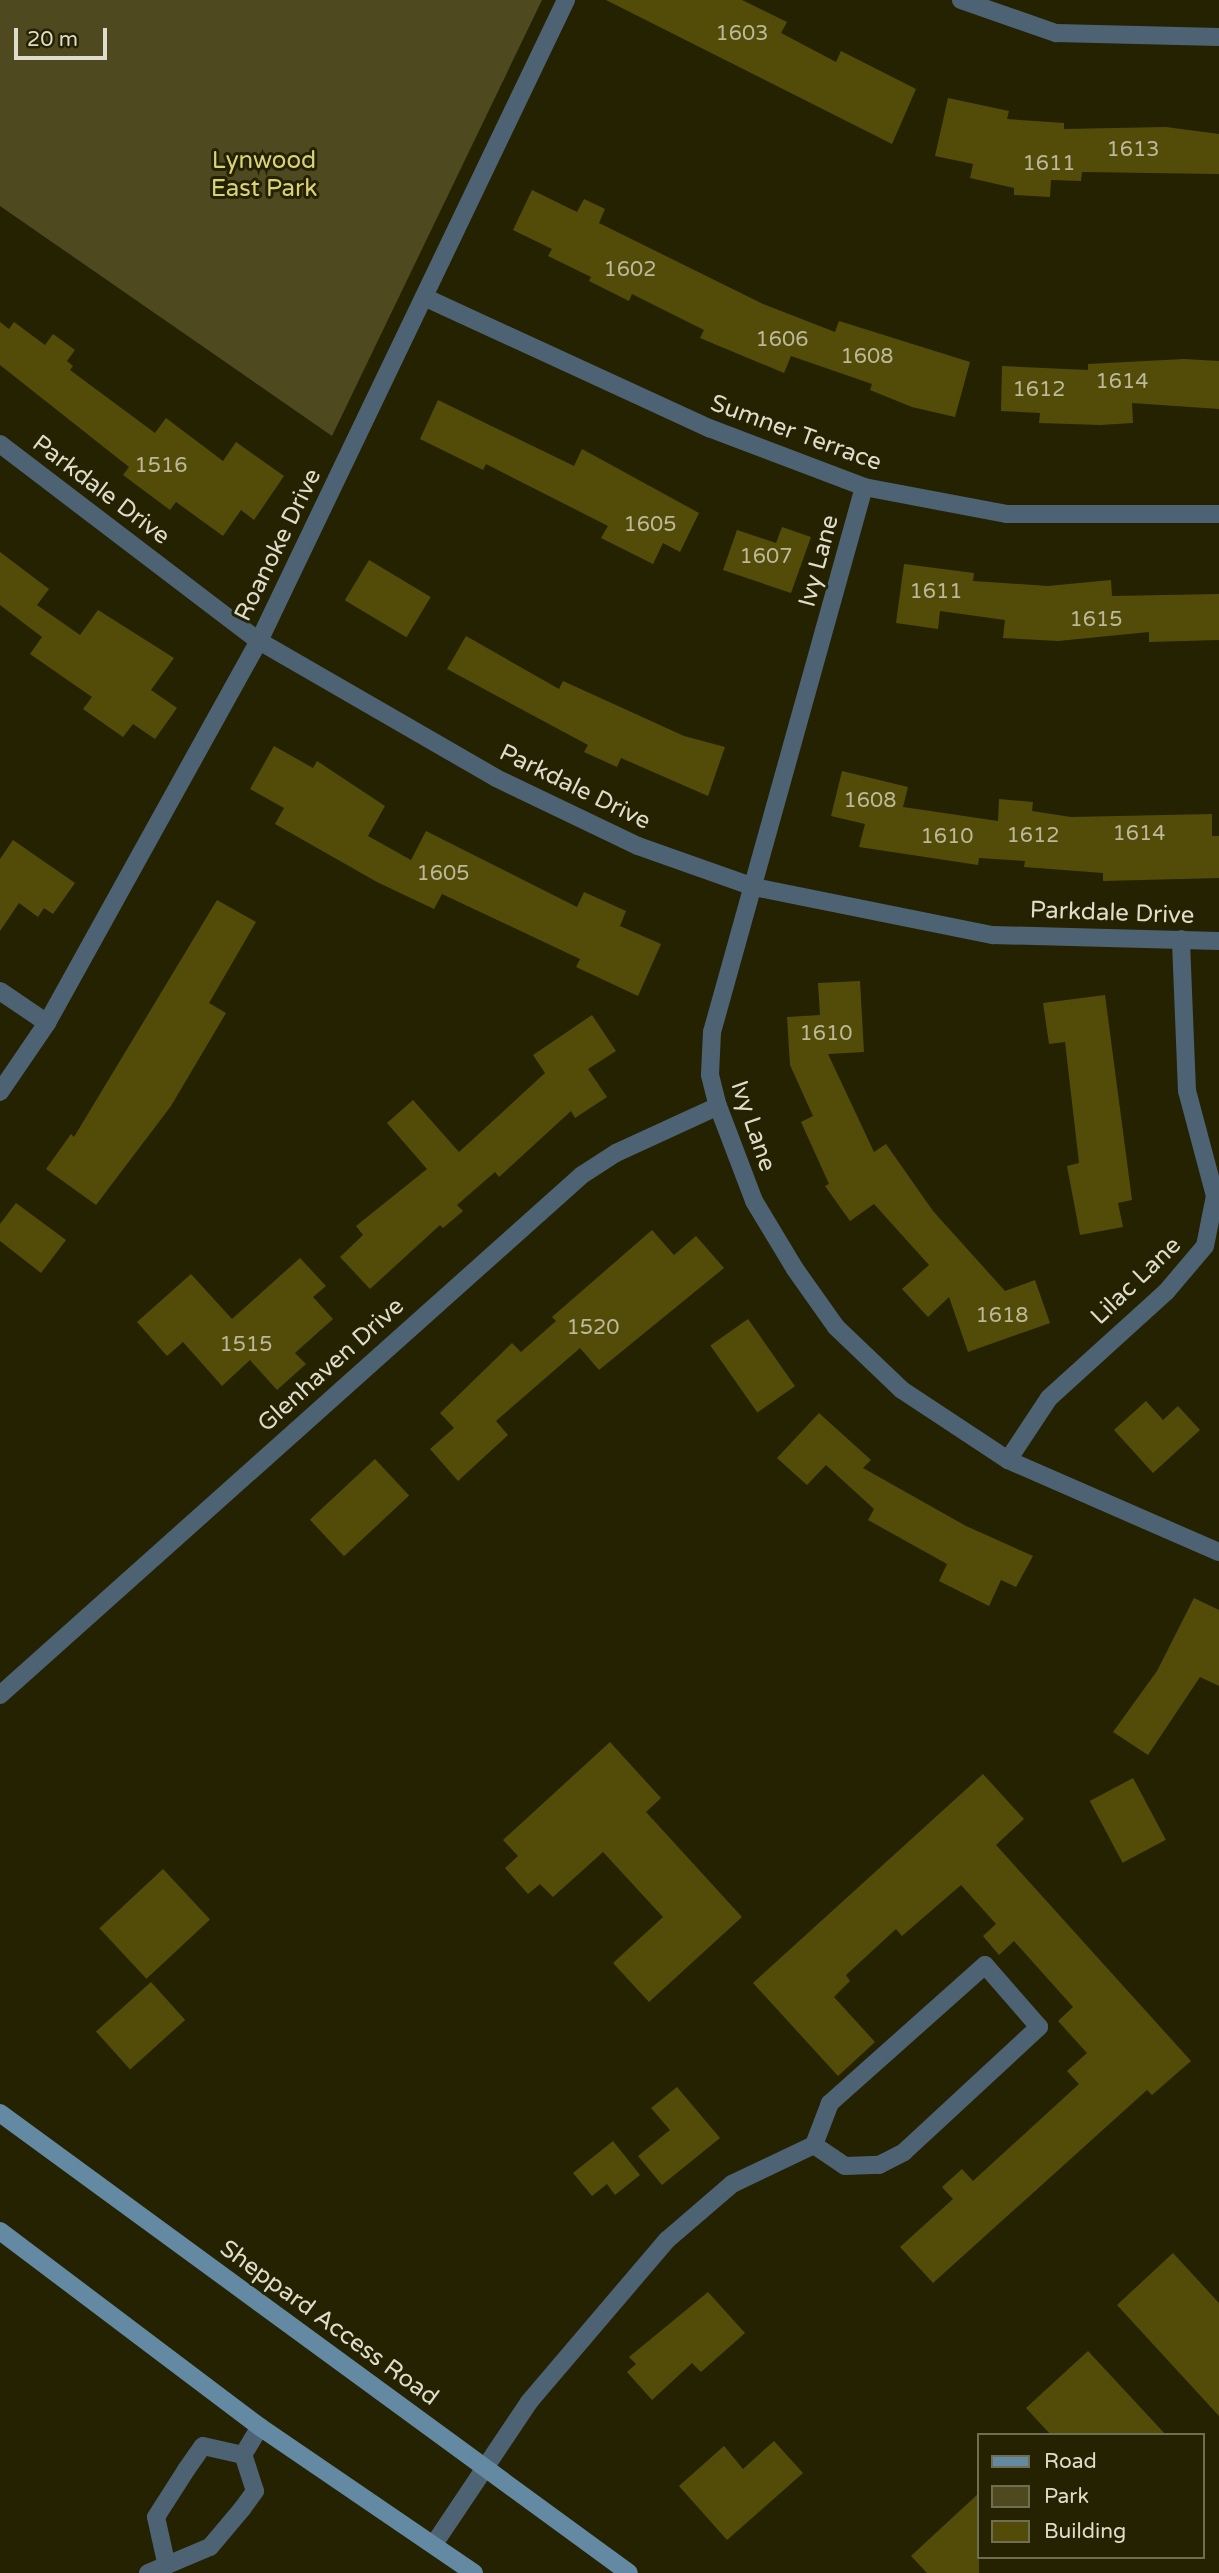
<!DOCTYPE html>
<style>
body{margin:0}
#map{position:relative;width:1219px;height:2573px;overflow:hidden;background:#252202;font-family:"Varela Round",sans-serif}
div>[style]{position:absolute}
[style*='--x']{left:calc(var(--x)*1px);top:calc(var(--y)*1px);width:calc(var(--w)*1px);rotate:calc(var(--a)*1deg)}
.green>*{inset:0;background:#4e491e}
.building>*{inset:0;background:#534c09;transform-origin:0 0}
.service>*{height:18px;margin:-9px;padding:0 9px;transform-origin:9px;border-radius:9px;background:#4d6373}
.minor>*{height:18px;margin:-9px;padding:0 9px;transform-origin:9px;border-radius:9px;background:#4d6373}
.secondary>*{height:18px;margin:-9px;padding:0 9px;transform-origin:9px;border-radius:9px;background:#6489a2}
span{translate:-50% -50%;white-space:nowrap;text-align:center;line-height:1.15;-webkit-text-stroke:6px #252202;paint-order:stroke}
.number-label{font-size:21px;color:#bbb99a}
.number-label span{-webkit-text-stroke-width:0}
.park-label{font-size:24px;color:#dbd278}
.street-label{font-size:24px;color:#deddcb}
.legend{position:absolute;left:977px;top:2433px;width:228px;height:126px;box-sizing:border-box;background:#252202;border:2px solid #6f6d52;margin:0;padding:9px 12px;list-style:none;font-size:21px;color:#deddcb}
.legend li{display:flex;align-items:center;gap:14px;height:35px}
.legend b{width:35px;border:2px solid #6f6d52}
.scale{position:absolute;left:14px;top:28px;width:93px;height:32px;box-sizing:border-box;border:4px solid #deddcb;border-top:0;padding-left:9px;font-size:21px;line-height:24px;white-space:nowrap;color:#deddcb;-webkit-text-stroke:5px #252202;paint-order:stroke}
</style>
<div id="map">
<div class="green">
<i style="clip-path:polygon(0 0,542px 0,332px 436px,0 206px)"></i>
</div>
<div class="building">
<i style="clip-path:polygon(606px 0,742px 0,787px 22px,781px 33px,836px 62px,841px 51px,916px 89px,892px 144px)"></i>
<i style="clip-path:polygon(948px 98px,1009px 111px,1007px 119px,1064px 123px,1064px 129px,1166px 127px,1219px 134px,1219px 174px,1082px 172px,1081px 181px,1051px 180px,1050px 197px,1014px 195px,1014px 188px,970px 178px,973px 164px,935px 156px)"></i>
<i style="clip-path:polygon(532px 190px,577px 212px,584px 199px,605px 209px,599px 223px,763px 304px,835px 332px,839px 321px,970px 362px,955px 417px,912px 407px,870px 390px,872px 384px,791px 356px,784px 373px,700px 338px,704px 330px,632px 294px,629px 301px,589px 281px,591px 277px,548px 256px,552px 249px,513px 230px)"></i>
<i style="clip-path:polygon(0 322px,9px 329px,14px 322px,45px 345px,53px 334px,75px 350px,67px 361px,73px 366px,70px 370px,155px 433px,166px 418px,223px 461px,236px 442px,284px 476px,254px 520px,241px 510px,223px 536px,176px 502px,170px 510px,123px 475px,129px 467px,0 365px)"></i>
<i style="clip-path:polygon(1184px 359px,1219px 361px,1219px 409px,1132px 403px,1133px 423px,1100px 425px,1039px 423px,1040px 413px,1001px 411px,1002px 366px,1088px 370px,1088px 364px)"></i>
<i style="clip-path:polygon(438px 400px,574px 466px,582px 449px,699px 513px,680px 552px,663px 543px,653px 564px,601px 538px,608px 526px,486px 464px,483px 470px,420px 439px)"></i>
<i style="clip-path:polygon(782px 527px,811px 537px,791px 593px,723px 570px,737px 530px,776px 543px)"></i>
<i style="clip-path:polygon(0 552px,49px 589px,37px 605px,80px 635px,98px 610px,174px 658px,151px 690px,177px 708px,155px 739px,133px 724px,123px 737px,83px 709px,92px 697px,30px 654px,42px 637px,0 605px)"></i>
<i style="left:369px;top:560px;width:72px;height:47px;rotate:31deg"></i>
<i style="clip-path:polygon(904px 564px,974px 573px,973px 581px,1048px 586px,1111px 580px,1112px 596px,1219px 594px,1219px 640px,1149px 642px,1149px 632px,1058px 641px,1003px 638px,1005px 620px,940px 611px,938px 629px,896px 623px)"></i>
<i style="clip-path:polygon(466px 636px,559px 689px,563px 681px,684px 736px,725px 747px,708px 796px,621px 758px,617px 767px,584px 752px,588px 745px,447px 669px)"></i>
<i style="clip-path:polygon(274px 746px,313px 768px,317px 761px,385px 806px,368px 836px,411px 860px,426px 831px,577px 907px,584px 892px,626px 911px,620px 926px,661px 944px,638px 996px,576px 967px,580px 959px,442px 894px,434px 909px,377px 882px,275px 824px,284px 808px,250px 789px)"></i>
<i style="clip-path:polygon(842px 771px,908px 787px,903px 807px,998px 821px,999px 799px,1033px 802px,1032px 811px,1071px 817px,1212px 814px,1212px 836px,1219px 836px,1219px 878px,1103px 881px,1103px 873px,1024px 867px,1025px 861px,979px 858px,978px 865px,859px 847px,865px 824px,831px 816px)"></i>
<i style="clip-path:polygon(13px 840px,75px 883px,53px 914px,44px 908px,38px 917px,19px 903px,0 931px,0 859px)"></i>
<i style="clip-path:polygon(217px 900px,256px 922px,209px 1003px,226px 1013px,171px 1106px,96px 1205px,46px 1169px,71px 1134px,74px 1137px)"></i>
<i style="clip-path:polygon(860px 981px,864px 1052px,828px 1054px,874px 1152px,886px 1144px,933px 1211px,1005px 1291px,1035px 1280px,1050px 1323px,968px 1352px,949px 1297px,928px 1317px,902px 1289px,929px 1265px,874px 1204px,850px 1221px,825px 1186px,829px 1184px,801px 1122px,813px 1116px,790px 1065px,787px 1017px,820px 1015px,818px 983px)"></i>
<i style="clip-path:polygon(1105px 995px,1132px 1200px,1118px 1203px,1123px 1227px,1080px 1235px,1067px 1166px,1079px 1163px,1065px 1042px,1049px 1044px,1043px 1003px)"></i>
<i style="clip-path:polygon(592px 1015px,616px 1051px,588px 1069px,607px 1097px,575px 1118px,571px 1111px,499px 1177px,495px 1172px,457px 1205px,463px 1211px,443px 1228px,440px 1225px,370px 1289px,340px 1257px,363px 1235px,356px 1226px,427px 1169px,387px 1123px,413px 1100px,459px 1152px,545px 1073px,533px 1055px)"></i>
<i style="clip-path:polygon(16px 1203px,66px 1240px,41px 1273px,0 1241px,0 1224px)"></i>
<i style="clip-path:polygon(652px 1230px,674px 1255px,696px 1236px,724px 1268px,599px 1370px,580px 1348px,496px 1421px,508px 1435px,458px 1481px,430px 1449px,454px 1428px,440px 1413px,512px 1343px,521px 1352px,556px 1321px,552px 1317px)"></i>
<i style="clip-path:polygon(300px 1258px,326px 1286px,313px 1297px,333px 1319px,295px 1353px,306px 1364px,277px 1390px,250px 1360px,222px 1386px,183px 1342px,167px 1356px,137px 1322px,191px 1274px,232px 1319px)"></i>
<i style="left:748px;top:1319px;width:82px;height:46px;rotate:55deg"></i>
<i style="clip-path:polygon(1146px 1401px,1163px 1420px,1178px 1406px,1200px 1430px,1153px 1473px,1114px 1430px)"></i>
<i style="clip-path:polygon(819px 1413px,871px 1460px,863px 1468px,966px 1526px,1033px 1556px,1016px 1587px,1001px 1580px,989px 1606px,939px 1581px,947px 1564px,868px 1520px,874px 1509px,826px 1465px,807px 1485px,777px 1458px)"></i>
<i style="left:375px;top:1459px;width:50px;height:89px;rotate:47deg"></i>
<i style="clip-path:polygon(1194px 1598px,1219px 1610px,1219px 1686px,1200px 1677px,1148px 1755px,1113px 1732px,1157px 1671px)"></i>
<i style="clip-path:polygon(610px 1742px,661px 1798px,646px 1812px,742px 1917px,649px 2002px,613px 1963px,663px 1917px,603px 1852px,553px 1897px,540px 1884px,528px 1894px,505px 1868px,518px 1856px,503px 1840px)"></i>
<i style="clip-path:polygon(983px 1774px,1024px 1819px,996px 1845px,1191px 2061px,1152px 2095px,1147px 2090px,933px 2283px,900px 2247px,953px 2199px,942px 2187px,962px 2169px,973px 2181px,1079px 2084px,1067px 2071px,1087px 2053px,1058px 2021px,1073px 2007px,1014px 1941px,999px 1955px,983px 1936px,996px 1924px,961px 1885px,902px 1936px,896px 1929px,846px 1975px,850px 1981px,834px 1997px,875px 2042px,838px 2076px,753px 1983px)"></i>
<i style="left:1133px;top:1778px;width:70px;height:49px;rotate:62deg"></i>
<i style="left:163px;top:1869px;width:69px;height:87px;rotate:47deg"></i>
<i style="left:151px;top:1982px;width:51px;height:74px;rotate:48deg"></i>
<i style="clip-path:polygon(677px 2087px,720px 2138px,662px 2185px,638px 2156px,670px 2130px,651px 2108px)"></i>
<i style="clip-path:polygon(613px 2141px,640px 2175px,615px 2195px,607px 2184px,592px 2196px,573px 2173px)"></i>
<i style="clip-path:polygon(1173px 2253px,1219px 2303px,1219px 2416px,1117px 2305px)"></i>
<i style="clip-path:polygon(708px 2292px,745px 2333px,701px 2372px,692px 2363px,652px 2400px,627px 2372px,636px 2364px,629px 2357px)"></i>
<i style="clip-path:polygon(1088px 2351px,1166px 2435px,1051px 2435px,1026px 2408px)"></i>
<i style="clip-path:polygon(774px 2441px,803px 2473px,727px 2540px,679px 2486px,724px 2446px,743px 2469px)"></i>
<i style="clip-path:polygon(979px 2493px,979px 2573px,927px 2573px,911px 2556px)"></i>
</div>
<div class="service">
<i style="--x:434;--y:2544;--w:171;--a:-56.2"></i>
<i style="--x:529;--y:2402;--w:213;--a:-49.6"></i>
<i style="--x:667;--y:2240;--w:86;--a:-40.7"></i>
<i style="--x:732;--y:2184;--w:91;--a:-25.4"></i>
<i style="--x:814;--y:2145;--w:37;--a:34"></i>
<i style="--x:845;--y:2166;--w:34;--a:-2"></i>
<i style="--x:879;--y:2165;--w:28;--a:-27"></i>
<i style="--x:904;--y:2152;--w:184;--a:-42.8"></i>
<i style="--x:1039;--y:2027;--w:82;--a:-131.1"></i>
<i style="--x:985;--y:1965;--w:208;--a:138.3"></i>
<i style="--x:830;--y:2103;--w:45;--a:110.9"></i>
<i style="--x:166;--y:2562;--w:46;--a:-102.5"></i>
<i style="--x:156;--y:2517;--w:56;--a:-57.4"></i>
<i style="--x:186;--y:2470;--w:29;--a:-55"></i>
<i style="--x:203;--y:2446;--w:41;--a:12.7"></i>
<i style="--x:148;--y:2573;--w:67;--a:-22.8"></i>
<i style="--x:210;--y:2547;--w:50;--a:-49.9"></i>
<i style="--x:242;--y:2509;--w:22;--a:-54"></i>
<i style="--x:255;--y:2491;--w:38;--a:-108"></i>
<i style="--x:243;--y:2455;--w:33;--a:-59"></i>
</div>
<div class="minor">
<i style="--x:961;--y:0;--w:101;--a:19.2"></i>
<i style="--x:1056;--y:33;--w:163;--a:1.4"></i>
<i style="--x:424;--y:297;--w:314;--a:24.7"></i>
<i style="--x:709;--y:428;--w:166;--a:20.8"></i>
<i style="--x:864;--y:487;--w:146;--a:10.7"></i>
<i style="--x:1007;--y:514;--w:212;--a:0"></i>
<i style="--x:0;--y:444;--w:325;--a:37.3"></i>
<i style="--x:259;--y:641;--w:274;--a:30"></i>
<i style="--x:496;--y:778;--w:157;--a:25.6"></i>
<i style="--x:638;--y:846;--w:123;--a:19.5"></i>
<i style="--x:754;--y:887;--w:244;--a:11.4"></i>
<i style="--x:993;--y:935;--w:226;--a:1.5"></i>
<i style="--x:864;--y:487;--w:566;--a:105.58"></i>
<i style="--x:712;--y:1032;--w:43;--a:92.7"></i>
<i style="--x:710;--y:1075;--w:32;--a:76"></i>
<i style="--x:718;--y:1106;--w:102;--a:69.2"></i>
<i style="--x:754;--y:1201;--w:79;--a:58.9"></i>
<i style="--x:795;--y:1269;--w:71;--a:54.7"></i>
<i style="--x:836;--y:1327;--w:91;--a:43.7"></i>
<i style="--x:902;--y:1390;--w:127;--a:33.4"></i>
<i style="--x:1008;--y:1460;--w:230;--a:23.6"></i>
<i style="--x:0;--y:991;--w:57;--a:34.2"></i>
<i style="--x:0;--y:1092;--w:83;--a:-55.7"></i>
<i style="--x:47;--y:1023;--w:437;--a:-61"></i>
<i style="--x:259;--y:641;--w:711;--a:-64.41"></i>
<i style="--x:1008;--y:1460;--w:74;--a:-56.5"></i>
<i style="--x:1049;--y:1398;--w:158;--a:-42.2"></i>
<i style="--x:1166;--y:1292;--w:60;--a:-49.7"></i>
<i style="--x:1205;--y:1246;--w:51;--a:-78.7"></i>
<i style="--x:1215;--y:1196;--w:109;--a:-104.9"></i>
<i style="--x:1187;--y:1091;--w:152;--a:-92.3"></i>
<i style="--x:0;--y:1695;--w:780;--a:-41.78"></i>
<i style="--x:582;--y:1175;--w:40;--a:-32.9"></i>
<i style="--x:616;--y:1153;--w:112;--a:-24.7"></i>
</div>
<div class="secondary">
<i style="--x:0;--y:2113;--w:779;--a:36.18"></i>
<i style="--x:0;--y:2231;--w:326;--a:37"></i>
<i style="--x:260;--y:2427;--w:259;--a:34.3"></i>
</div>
<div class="number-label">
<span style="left:742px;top:34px">1603</span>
<span style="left:1133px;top:150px">1613</span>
<span style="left:1049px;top:164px">1611</span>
<span style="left:630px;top:270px">1602</span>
<span style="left:782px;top:340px">1606</span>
<span style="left:867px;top:357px">1608</span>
<span style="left:1122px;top:382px">1614</span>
<span style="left:1039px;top:390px">1612</span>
<span style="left:161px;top:466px">1516</span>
<span style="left:650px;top:525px">1605</span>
<span style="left:766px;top:557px">1607</span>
<span style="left:936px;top:592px">1611</span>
<span style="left:1096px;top:620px">1615</span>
<span style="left:870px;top:801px">1608</span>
<span style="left:1139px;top:834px">1614</span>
<span style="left:1033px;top:836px">1612</span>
<span style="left:947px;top:837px">1610</span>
<span style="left:443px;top:874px">1605</span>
<span style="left:826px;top:1034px">1610</span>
<span style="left:1002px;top:1316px">1618</span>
<span style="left:593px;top:1328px">1520</span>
<span style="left:246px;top:1345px">1515</span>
</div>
<div class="park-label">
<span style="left:264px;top:175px">Lynwood<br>East Park</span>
</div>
<div class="street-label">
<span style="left:796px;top:433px;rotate:20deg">Sumner Terrace</span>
<span style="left:101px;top:490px;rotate:37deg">Parkdale Drive</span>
<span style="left:278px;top:545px;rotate:-64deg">Roanoke Drive</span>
<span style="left:819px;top:561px;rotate:-75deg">Ivy Lane</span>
<span style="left:575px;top:787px;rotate:26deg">Parkdale Drive</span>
<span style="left:1112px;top:913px;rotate:2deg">Parkdale Drive</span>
<span style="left:753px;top:1126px;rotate:71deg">Ivy Lane</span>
<span style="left:1136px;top:1281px;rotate:-44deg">Lilac Lane</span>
<span style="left:331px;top:1365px;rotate:-42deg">Glenhaven Drive</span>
<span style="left:329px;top:2323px;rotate:36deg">Sheppard Access Road</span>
</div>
<ul class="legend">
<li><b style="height:9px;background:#6489a2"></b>Road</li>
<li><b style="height:19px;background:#4e491e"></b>Park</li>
<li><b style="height:19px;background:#534c09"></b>Building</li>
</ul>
<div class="scale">20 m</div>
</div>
